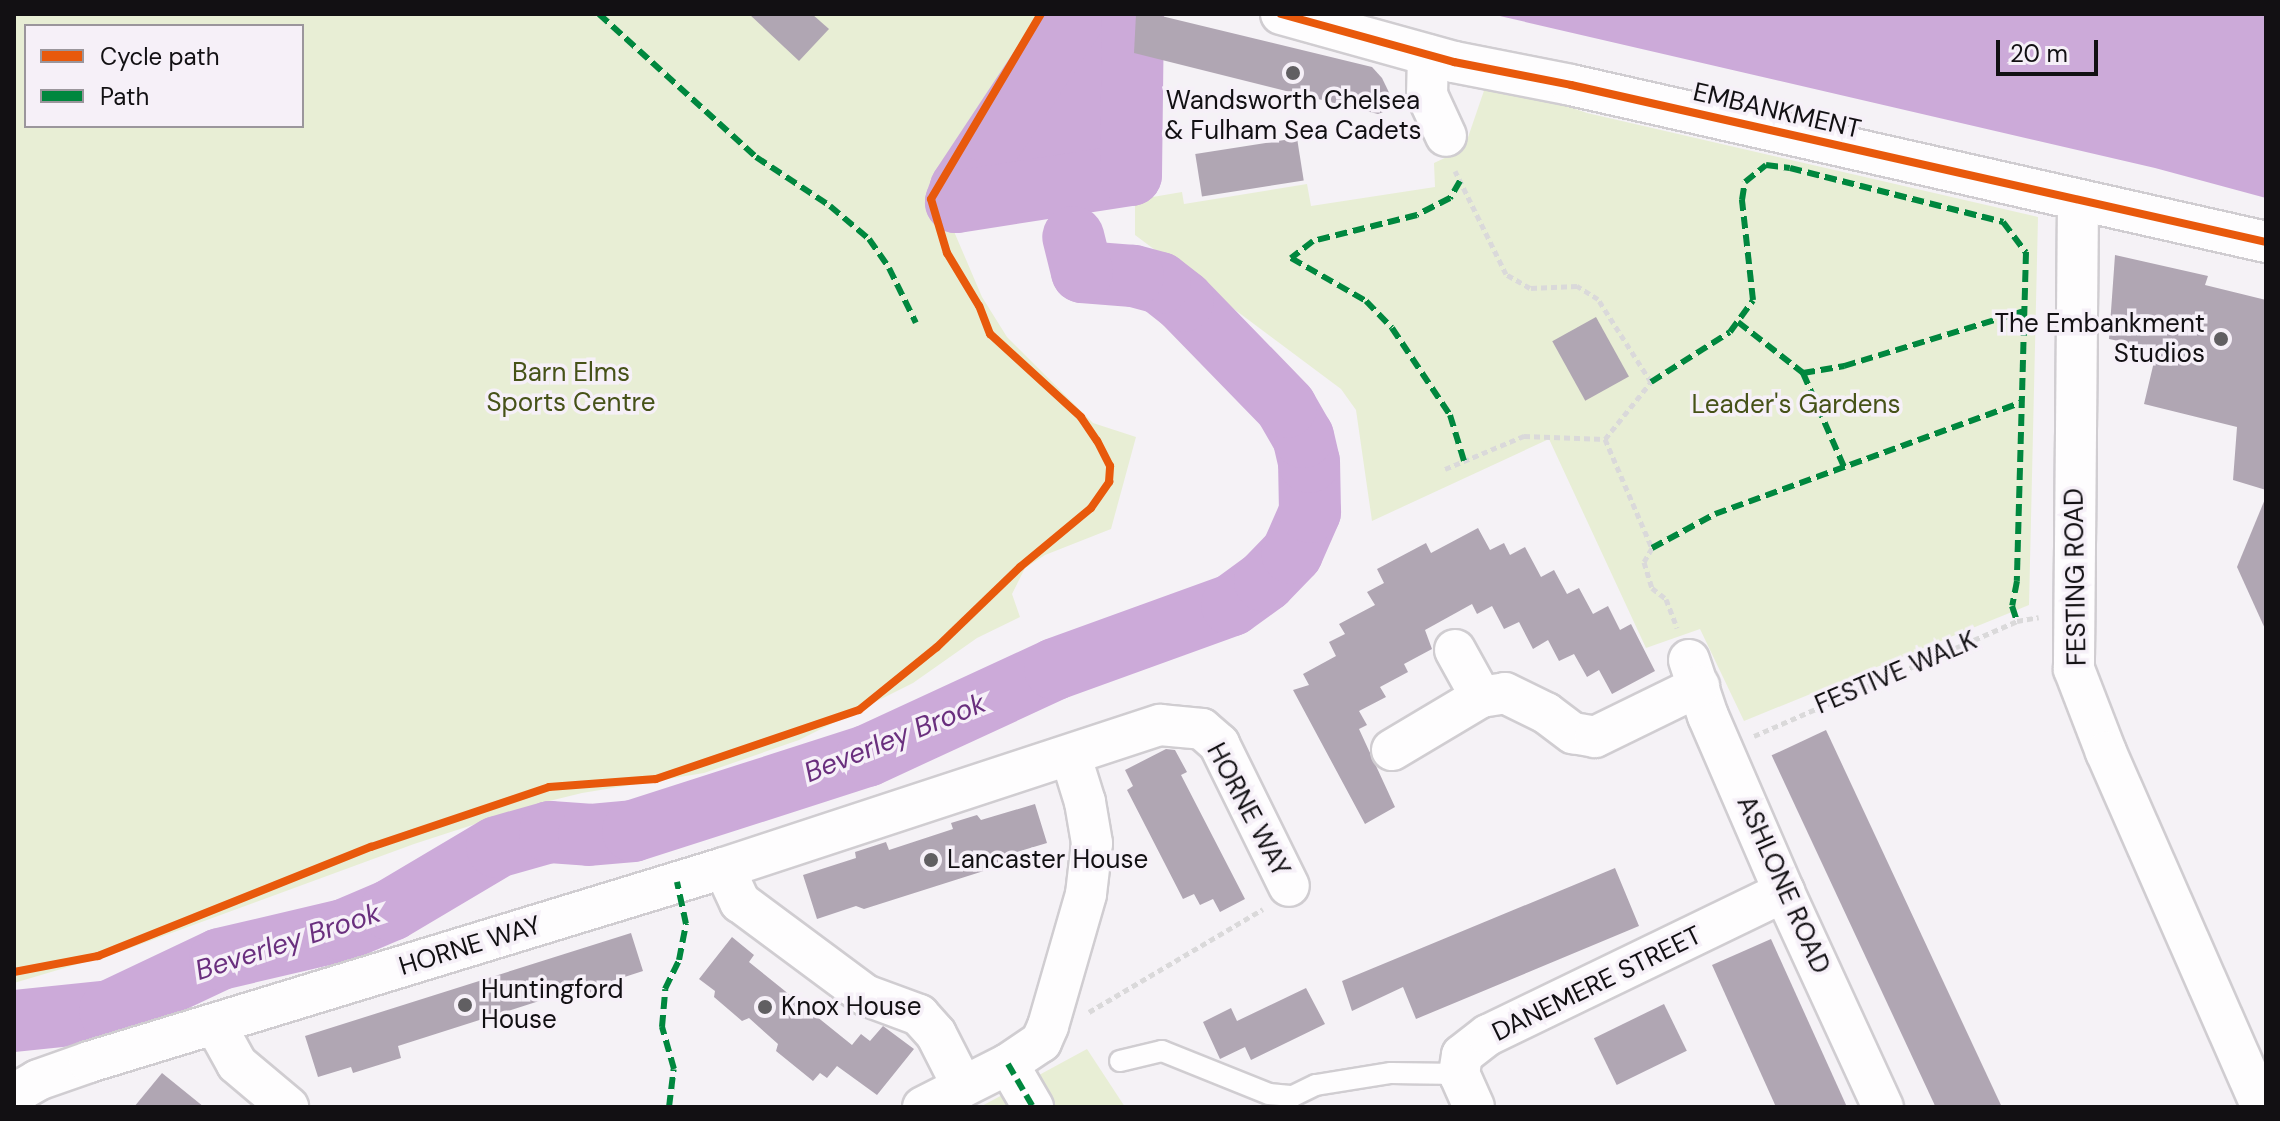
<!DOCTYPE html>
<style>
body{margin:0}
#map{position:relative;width:2280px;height:1121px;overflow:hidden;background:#f5f2f6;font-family:"DM Sans",sans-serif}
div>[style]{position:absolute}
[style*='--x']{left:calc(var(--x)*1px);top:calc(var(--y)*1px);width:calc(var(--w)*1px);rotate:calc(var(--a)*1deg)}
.green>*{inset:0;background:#e8eed5}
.water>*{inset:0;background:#ccaad9}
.river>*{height:62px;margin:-31px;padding:0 31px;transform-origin:31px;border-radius:31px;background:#ccaad9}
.building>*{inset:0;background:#b0a6b3;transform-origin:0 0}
.path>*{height:5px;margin-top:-2.5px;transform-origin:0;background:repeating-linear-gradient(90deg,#dad9da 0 6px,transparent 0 10px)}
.roads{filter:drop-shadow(2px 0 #d0cdd1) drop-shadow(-2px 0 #d0cdd1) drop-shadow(0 2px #d0cdd1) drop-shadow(0 -2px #d0cdd1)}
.lane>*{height:20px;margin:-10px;padding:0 10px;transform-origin:10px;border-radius:10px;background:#fefdfe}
.street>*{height:40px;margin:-20px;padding:0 20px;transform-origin:20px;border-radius:20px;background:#fefdfe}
.quiet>*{height:6px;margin-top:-3px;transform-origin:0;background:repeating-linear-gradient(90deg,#00873e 0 12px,transparent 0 18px)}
.cycleway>*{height:8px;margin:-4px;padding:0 4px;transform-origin:4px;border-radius:4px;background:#e8590c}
.dots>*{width:22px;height:22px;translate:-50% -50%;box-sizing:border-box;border:4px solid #f6f0f8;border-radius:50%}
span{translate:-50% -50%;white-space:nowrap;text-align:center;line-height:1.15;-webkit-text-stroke:7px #f6f0f8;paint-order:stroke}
.poi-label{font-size:26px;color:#121013}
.right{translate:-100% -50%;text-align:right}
.left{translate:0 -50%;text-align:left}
.street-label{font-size:26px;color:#121013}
.park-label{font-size:26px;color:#465218}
.water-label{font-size:28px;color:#6a2f7e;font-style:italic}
.frame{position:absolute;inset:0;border:16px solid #121013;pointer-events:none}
.legend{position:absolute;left:24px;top:24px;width:280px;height:104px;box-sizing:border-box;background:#f6f0f8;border:2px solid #9b969c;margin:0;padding:10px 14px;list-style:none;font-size:24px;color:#121013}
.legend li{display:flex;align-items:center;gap:16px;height:40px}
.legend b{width:40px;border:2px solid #9b969c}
.scale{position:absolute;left:1996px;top:40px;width:102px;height:36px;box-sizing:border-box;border:4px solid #121013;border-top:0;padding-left:10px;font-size:24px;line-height:28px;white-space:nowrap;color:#121013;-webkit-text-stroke:6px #f6f0f8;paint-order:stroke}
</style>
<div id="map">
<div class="green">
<i style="clip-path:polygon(evenodd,14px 14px,1061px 14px,938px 194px,982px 297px,1007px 337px,1093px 423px,1136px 437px,1111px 529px,1045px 555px,1025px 568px,1012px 594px,1020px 617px,977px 638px,913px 683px,799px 740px,704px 773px,582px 793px,537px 804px,414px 844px,125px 950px,14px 983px,14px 14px,26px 26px,302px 26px,302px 126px,26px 126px,26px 26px)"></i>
<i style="clip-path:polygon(1488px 79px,1587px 113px,2038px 217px,2029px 605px,1744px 721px,1700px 629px,1646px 648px,1549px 439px,1372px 521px,1356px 410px,1341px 389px,1135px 235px,1135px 200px,1182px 192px,1184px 204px,1307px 184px,1311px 206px,1435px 187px,1434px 163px,1464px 149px)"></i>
<i style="clip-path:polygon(1087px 1049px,1125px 1107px,980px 1107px)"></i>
</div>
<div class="water">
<i style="clip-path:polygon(1076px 14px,1133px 14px,1131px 175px,956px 202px,961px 188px)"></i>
<i style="clip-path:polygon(1491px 14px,2266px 14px,2266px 198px,2155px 168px)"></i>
</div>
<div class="river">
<i style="--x:1076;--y:14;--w:209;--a:123.5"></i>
<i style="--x:961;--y:188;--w:15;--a:110"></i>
<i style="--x:956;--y:202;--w:177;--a:-8.8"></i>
<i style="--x:1131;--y:175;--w:161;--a:-89.3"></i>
<i style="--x:14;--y:1021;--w:97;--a:-5.9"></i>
<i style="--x:110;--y:1011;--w:122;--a:-25.3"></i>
<i style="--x:220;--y:959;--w:127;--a:-13.2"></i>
<i style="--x:344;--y:930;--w:51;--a:-23.1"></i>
<i style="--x:391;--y:910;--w:123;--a:-30.7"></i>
<i style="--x:497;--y:847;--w:55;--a:-15.8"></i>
<i style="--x:550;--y:832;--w:39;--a:4"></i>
<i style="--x:589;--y:835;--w:44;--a:-5.2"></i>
<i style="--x:633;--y:831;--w:246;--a:-17.8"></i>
<i style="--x:867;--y:756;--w:207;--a:-24.8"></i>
<i style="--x:1055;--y:669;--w:188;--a:-19.9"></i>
<i style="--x:1232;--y:605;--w:41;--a:-36"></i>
<i style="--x:1265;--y:581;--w:39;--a:-46"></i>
<i style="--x:1292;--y:553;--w:45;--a:-66.3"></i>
<i style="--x:1310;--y:512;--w:50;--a:-91.1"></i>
<i style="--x:1309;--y:462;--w:26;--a:-103"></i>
<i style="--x:1303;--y:437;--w:34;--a:-120"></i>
<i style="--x:1286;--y:407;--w:148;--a:-134.2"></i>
<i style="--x:1183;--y:301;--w:29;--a:-142"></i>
<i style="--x:1160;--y:283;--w:28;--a:-165"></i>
<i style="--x:1133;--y:276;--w:51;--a:-175.5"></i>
<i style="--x:1082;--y:272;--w:36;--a:-104"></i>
</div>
<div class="building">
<i style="clip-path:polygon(749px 14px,812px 14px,829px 29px,799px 61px)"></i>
<i style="clip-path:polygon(1136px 14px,1153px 14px,1372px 67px,1382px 78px,1396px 107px,1378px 114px,1134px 53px)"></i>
<i style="left:1297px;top:138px;width:43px;height:103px;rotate:81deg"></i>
<i style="clip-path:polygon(2115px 255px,2208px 276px,2205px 285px,2266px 300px,2266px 490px,2233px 480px,2237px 427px,2144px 404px,2157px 349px,2109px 339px)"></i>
<i style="left:1596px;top:317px;width:68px;height:50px;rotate:61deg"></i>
<i style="clip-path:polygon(2265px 499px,2266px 499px,2266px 631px,2237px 567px)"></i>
<i style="clip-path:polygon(1478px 528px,1490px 550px,1504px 543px,1510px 555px,1525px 547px,1541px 577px,1554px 570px,1567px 594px,1579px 588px,1593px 614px,1608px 606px,1620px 630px,1631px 624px,1655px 671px,1612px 694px,1599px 670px,1587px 677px,1574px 654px,1559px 661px,1548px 640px,1533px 649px,1519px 622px,1504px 629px,1492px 606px,1477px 614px,1472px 604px,1425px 630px,1432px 649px,1404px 664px,1408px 672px,1380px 687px,1386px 697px,1359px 711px,1367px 725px,1359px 729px,1395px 807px,1365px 824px,1293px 690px,1309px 685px,1303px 674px,1336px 656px,1329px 642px,1345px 634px,1339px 624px,1375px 605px,1367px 592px,1384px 583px,1377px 569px,1426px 543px,1431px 553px)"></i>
<i style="left:1826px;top:730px;width:415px;height:60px;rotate:65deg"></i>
<i style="clip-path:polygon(1166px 749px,1175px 750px,1187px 772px,1181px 775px,1245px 899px,1220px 912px,1213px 899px,1200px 905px,1194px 894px,1183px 899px,1127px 790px,1133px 786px,1125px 770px)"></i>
<i style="clip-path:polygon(1035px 804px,1047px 843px,1010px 854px,1012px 862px,864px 909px,856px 906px,817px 919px,803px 875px,856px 858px,855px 852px,886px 842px,889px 850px,953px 829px,951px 823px,977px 815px,981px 820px)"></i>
<i style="clip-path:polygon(1615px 868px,1639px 926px,1416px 1019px,1403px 987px,1352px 1011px,1342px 981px)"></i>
<i style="clip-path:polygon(631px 933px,643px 971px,609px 982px,611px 987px,563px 1002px,561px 994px,398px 1046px,401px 1058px,353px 1073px,351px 1067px,318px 1077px,305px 1036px)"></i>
<i style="clip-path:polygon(732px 937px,754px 955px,749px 962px,852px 1045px,861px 1034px,870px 1041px,883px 1026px,914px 1049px,877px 1095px,837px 1066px,827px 1078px,820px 1073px,813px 1081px,776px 1051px,778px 1044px,749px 1018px,742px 1021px,714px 997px,715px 991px,699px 979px)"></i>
<i style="clip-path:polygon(1771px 939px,1847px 1107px,1776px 1107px,1712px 965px)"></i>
<i style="clip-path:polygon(1306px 988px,1325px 1024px,1251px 1060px,1245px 1047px,1220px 1059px,1203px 1022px,1231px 1008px,1237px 1021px)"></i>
<i style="left:1664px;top:1004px;width:52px;height:78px;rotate:64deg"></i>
<i style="clip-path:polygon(162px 1073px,204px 1107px,134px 1107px)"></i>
</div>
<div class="path">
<i style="--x:1605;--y:439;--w:119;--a:66.7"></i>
<i style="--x:1652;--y:548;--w:16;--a:120"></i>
<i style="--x:1644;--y:562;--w:27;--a:73"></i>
<i style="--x:1652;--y:588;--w:18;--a:38"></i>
<i style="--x:1666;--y:599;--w:31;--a:69"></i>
<i style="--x:1445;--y:469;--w:86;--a:-22.7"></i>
<i style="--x:1524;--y:436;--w:81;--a:2.1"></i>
<i style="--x:1605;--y:439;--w:73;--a:-51.1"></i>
<i style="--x:1651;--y:382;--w:98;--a:-122.6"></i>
<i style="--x:1598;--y:299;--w:25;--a:-148"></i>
<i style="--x:1577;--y:286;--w:47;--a:177.6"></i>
<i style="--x:1530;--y:288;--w:28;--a:-150"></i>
<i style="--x:1506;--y:274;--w:115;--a:-116.3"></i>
<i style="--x:1754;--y:736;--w:287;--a:-23.6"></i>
<i style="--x:2017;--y:621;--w:22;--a:-10"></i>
<i style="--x:1089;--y:1012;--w:202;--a:-30.6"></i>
</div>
<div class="roads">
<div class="lane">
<i style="--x:1120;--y:1061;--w:43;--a:-13.4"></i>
<i style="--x:1162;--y:1051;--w:115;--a:21.9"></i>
<i style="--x:1269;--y:1094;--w:24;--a:5"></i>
<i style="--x:1293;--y:1096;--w:25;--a:-26"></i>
<i style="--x:1316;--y:1085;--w:76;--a:-9.1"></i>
<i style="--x:1391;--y:1073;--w:68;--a:0.8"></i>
</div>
<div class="street">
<i style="--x:1281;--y:14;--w:180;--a:15.5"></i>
<i style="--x:1454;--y:62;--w:119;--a:11.1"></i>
<i style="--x:1571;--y:85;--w:713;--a:12.73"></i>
<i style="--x:1428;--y:55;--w:40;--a:91.4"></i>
<i style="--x:1427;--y:95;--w:45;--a:65.1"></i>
<i style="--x:2078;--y:202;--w:467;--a:90.5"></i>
<i style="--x:2074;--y:669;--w:89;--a:68.9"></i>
<i style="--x:2106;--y:752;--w:388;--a:66.3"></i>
<i style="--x:1455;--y:650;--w:54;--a:61"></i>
<i style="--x:1689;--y:660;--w:59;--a:71.3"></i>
<i style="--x:1708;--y:716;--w:192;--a:66.6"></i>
<i style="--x:1784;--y:892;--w:237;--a:65.3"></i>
<i style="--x:1392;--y:750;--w:104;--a:-30.8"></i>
<i style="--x:1481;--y:697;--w:24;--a:-9"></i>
<i style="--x:1505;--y:693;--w:46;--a:26"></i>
<i style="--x:1546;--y:713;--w:34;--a:37"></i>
<i style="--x:1573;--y:733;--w:22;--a:10"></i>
<i style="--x:1595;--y:737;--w:116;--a:-26.1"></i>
<i style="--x:724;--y:868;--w:38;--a:65"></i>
<i style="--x:740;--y:902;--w:156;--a:36.6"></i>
<i style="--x:865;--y:995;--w:58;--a:20.3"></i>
<i style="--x:919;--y:1015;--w:25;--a:48"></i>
<i style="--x:936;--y:1034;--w:59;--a:63"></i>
<i style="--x:216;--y:1026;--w:43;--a:61.1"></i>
<i style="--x:237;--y:1064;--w:67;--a:40.1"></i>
<i style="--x:1008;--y:1064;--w:50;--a:59.8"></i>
<i style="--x:14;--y:1100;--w:12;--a:-55"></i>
<i style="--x:21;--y:1090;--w:20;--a:-30"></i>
<i style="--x:38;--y:1080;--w:54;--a:-19.4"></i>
<i style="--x:89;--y:1062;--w:664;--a:-16.99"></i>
<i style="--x:724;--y:868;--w:459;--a:-18.2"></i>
<i style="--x:1160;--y:725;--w:42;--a:5.4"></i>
<i style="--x:1202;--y:729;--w:23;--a:41"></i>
<i style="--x:1219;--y:744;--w:158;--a:63.8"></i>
<i style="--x:923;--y:1107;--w:95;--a:-26.8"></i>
<i style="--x:1008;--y:1064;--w:40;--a:-34"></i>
<i style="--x:1041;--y:1042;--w:17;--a:-66"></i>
<i style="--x:1048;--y:1026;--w:137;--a:-73.9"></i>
<i style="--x:1086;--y:894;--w:51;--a:-83.3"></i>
<i style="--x:1092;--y:843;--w:42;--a:-99.7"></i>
<i style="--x:1085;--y:802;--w:47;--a:-107.3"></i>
<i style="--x:1474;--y:1107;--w:36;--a:-114"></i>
<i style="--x:1459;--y:1074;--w:19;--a:-81"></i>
<i style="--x:1462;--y:1055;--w:33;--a:-38"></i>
<i style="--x:1488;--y:1035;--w:329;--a:-25.8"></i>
</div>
</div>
<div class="quiet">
<i style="--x:599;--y:14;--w:212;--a:42.3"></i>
<i style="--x:756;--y:157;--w:89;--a:33.5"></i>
<i style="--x:830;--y:206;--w:51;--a:40.2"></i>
<i style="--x:869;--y:239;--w:35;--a:55"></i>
<i style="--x:889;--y:268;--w:61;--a:63.9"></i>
<i style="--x:1460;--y:181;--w:20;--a:120"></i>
<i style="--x:1450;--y:198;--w:37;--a:153"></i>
<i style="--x:1417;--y:215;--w:107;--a:166"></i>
<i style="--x:1313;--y:241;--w:28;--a:142"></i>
<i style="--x:1291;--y:258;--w:86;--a:29.8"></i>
<i style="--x:1366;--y:301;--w:37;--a:46"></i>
<i style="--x:1392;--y:328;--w:105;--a:56.3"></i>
<i style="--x:1450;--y:415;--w:48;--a:73.1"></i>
<i style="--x:1738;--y:322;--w:83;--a:38.1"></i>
<i style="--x:1803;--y:373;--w:42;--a:-9.7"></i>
<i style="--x:1844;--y:366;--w:188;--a:-17"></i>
<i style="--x:1803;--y:373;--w:103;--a:66.4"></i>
<i style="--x:1651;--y:382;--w:93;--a:-32.3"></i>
<i style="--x:1730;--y:332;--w:39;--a:-54"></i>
<i style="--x:1753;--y:300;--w:101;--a:-96.3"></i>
<i style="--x:1742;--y:200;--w:18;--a:-81"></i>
<i style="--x:1745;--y:182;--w:27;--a:-39"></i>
<i style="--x:1766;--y:165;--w:24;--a:7"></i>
<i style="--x:1790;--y:168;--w:220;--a:14.2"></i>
<i style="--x:2003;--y:222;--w:38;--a:53"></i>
<i style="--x:2026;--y:252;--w:329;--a:91.6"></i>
<i style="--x:2017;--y:581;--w:25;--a:101"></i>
<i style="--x:2012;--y:606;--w:16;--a:72"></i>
<i style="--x:1652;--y:548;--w:72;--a:-28.4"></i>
<i style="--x:1715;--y:514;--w:327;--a:-20"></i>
<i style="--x:1008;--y:1064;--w:50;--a:59.8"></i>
<i style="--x:669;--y:1107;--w:38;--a:-83"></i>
<i style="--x:674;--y:1069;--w:44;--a:-105.9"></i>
<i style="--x:662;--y:1027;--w:38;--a:-85"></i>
<i style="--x:665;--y:989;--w:32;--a:-64"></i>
<i style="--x:679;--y:960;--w:37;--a:-79"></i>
<i style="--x:686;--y:924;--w:43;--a:-102.1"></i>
</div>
<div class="cycleway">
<i style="--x:1281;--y:14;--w:180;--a:15.5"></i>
<i style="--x:1454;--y:62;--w:119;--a:11.1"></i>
<i style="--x:1571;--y:85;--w:713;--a:12.73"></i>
<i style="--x:14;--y:972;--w:86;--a:-10.8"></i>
<i style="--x:98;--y:956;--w:294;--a:-21.8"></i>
<i style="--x:371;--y:847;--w:188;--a:-18.6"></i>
<i style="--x:549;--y:787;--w:107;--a:-4.3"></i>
<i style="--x:656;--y:779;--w:214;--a:-18.8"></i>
<i style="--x:859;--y:710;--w:100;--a:-38.9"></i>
<i style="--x:937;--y:647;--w:115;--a:-43.9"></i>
<i style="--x:1020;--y:567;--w:92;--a:-39.7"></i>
<i style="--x:1091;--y:508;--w:32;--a:-55"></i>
<i style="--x:1109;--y:482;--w:16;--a:-86"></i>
<i style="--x:1110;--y:466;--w:28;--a:-117"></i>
<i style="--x:1097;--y:441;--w:29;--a:-124"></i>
<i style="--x:1081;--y:417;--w:123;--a:-137.6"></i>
<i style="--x:990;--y:334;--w:30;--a:-111"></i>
<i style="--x:979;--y:306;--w:62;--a:-121.1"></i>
<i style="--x:947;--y:253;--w:56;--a:-106.5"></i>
<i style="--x:931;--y:199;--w:215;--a:-59.3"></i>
</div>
<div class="dots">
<i style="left:1293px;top:73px;background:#615f62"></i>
<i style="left:2221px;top:339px;background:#615f62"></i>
<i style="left:931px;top:860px;background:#615f62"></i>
<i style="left:465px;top:1005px;background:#615f62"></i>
<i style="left:765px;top:1007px;background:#615f62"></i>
</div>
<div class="poi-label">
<span style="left:1293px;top:116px">Wandsworth Chelsea<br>&amp; Fulham Sea Cadets</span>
<span class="right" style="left:2205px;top:339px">The Embankment<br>Studios</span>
<span class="left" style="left:947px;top:860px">Lancaster House</span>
<span class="left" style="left:481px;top:1005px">Huntingford<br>House</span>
<span class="left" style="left:781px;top:1007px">Knox House</span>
</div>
<div class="street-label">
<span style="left:1777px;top:111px;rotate:13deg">EMBANKMENT</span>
<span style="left:2076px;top:577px;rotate:-91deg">FESTING ROAD</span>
<span style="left:1896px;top:673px;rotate:-23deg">FESTIVE WALK</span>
<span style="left:1248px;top:810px;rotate:62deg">HORNE WAY</span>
<span style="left:1783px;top:885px;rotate:66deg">ASHLONE ROAD</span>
<span style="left:470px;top:946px;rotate:-17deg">HORNE WAY</span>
<span style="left:1597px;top:984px;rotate:-26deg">DANEMERE STREET</span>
</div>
<div class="park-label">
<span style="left:571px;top:388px">Barn Elms<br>Sports Centre</span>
<span style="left:1796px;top:405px">Leader's Gardens</span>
</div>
<div class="water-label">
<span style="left:895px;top:738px;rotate:-22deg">Beverley Brook</span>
<span style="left:288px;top:942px;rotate:-18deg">Beverley Brook</span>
</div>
<div class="frame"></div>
<ul class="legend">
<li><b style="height:10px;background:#e8590c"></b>Cycle path</li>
<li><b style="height:10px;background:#00873e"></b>Path</li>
</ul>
<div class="scale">20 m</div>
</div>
